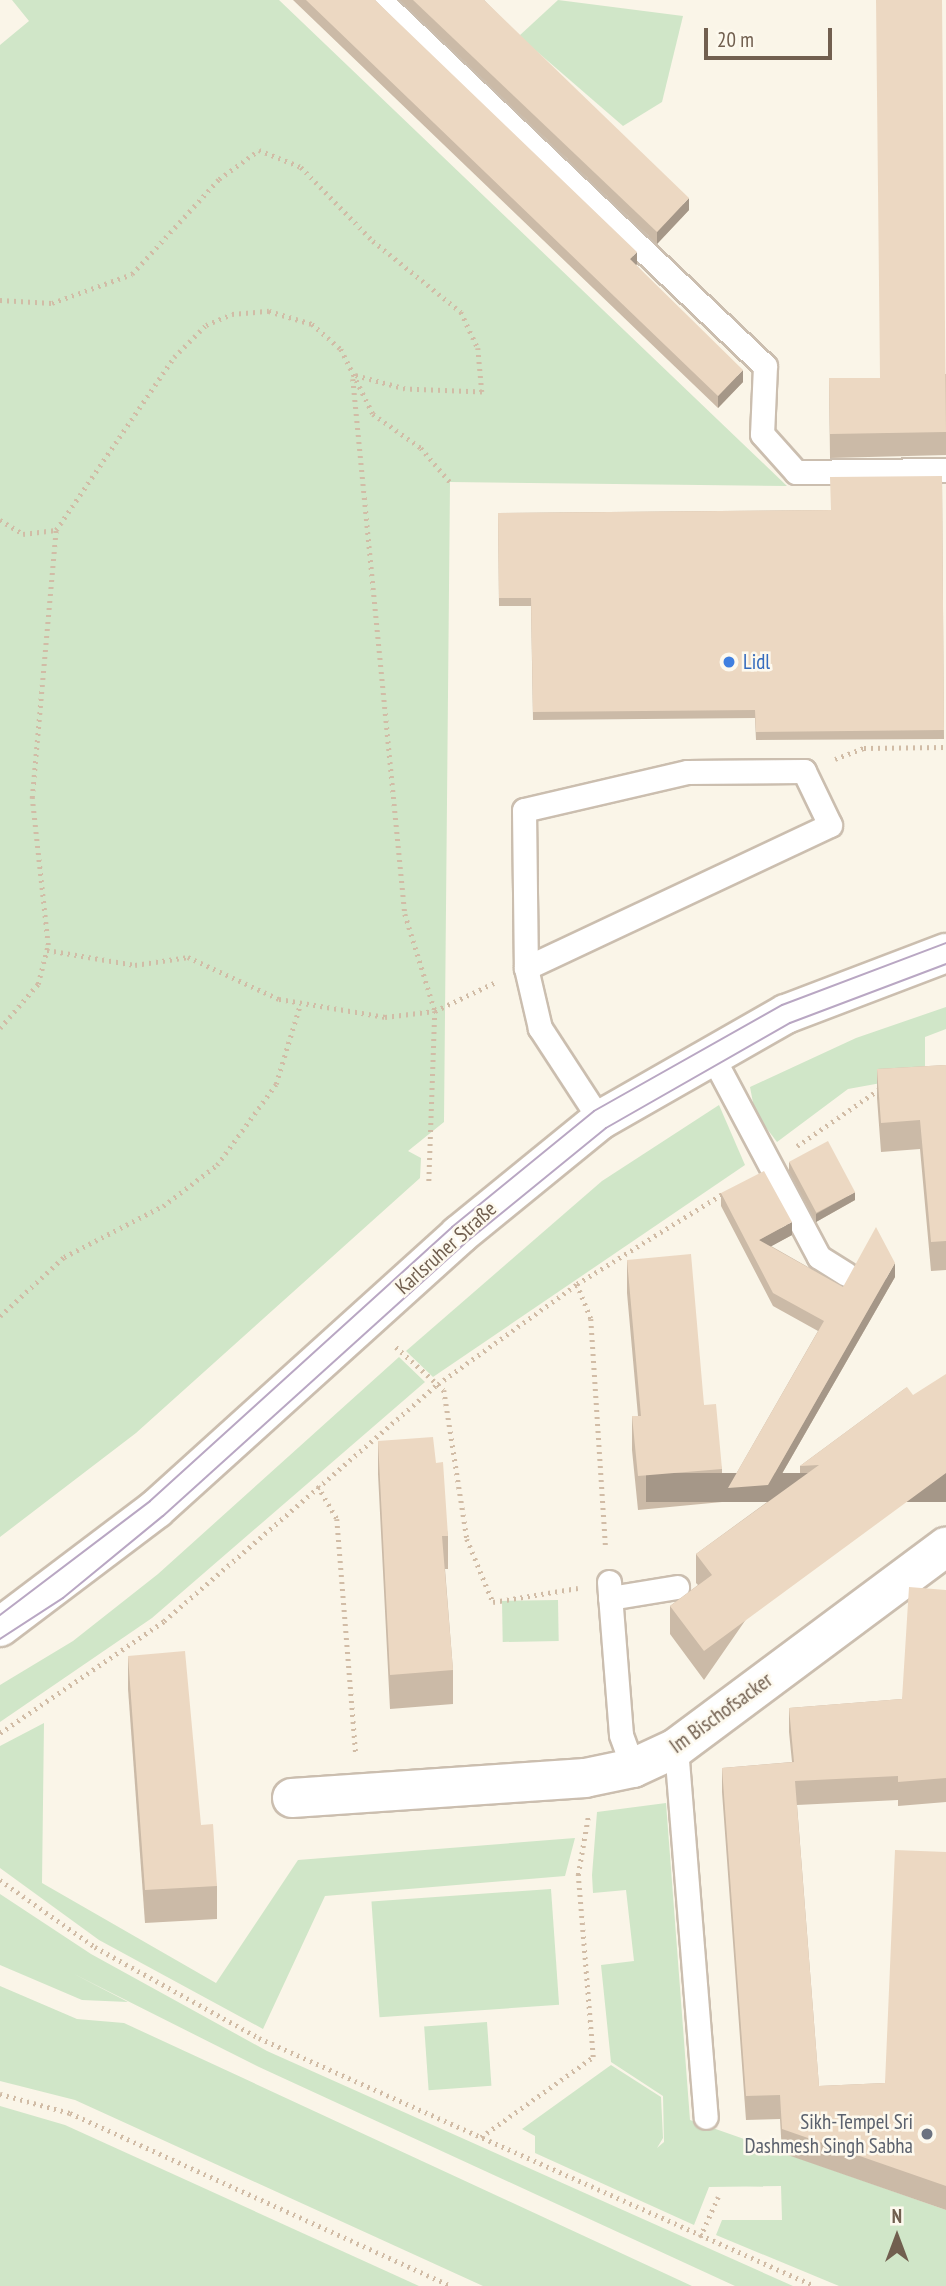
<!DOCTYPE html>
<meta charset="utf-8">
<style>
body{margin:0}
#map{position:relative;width:946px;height:2286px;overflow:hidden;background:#faf5e8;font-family:"PT Sans Narrow",sans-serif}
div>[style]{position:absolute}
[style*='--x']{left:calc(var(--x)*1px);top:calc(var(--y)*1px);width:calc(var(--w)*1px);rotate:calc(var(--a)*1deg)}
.green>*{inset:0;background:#d0e6c8;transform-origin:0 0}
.path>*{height:4.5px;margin-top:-2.25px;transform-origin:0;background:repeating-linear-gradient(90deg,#d1bca6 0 2px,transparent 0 7px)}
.roads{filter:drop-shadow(2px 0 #cbbeaf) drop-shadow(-2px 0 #cbbeaf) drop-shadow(0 2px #cbbeaf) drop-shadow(0 -2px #cbbeaf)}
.service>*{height:23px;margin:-11.5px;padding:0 11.5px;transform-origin:11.5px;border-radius:11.5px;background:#fff}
.minor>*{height:38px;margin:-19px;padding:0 19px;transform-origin:19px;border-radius:19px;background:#fff}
.tertiary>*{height:38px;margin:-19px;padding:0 19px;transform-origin:19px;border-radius:19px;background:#fff}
.tram>*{height:2px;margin:-1px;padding:0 1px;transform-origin:1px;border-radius:1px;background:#b9a7c3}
.wall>*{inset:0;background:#cbbaa7}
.shaded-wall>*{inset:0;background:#a59788;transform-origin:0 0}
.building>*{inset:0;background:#ecd8c2;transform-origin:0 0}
.dots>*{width:19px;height:19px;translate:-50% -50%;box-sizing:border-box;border:4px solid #fdf9ee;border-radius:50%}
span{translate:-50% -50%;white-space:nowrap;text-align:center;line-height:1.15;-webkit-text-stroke:5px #fdf9ee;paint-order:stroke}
.shop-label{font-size:21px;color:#366cbe}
.left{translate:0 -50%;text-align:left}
.street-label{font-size:21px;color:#715f4f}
.worship-label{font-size:21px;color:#5b616d}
.right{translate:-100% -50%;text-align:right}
.north{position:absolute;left:862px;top:2202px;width:70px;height:70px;-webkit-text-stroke:5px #fdf9ee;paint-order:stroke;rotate:0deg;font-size:19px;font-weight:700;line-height:28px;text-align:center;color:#715f4f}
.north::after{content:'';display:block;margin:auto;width:24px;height:32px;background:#715f4f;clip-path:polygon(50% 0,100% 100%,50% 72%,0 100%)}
.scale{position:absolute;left:704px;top:28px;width:128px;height:32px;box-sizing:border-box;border:4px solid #715f4f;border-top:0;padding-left:9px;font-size:21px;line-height:24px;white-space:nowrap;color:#715f4f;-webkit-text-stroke:5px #fdf9ee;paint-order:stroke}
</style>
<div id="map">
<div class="green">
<i style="clip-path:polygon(12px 0,279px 0,787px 486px,450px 482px,444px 1122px,408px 1151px,421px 1158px,420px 1178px,136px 1433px,0 1537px,0 45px,29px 21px)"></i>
<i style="clip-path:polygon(558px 0,683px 16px,662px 102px,623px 126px,519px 36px)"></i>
<i style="clip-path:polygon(946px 1007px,946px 1029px,925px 1037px,925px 1075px,848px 1089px,777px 1142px,755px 1113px,750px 1087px,856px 1038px)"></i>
<i style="clip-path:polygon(719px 1105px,745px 1165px,433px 1377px,406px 1351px,602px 1181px)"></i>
<i style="clip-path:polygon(399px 1357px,425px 1382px,152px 1618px,0 1722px,0 1685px,73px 1641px,158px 1574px)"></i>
<i style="left:558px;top:1600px;width:41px;height:56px;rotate:89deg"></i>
<i style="clip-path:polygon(44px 1723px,42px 1883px,216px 1983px,298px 1860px,575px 1838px,565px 1876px,325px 1896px,263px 2029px,99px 1940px,0 1868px,0 1746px)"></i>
<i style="clip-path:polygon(666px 1803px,690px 2120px,946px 2210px,946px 2286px,839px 2286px,716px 2235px,722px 2220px,782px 2220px,781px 2186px,709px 2187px,694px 2225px,535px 2153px,535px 2136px,522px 2129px,611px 2065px,661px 2097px,663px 2138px,657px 2148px,664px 2142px,663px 2096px,611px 2062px,601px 1965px,634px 1961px,626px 1890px,593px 1893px,592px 1875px,597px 1812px)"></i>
<i style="left:551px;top:1889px;width:116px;height:180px;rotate:86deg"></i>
<i style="clip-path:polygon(0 1894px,91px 1954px,267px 2051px,793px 2286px,735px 2286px,259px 2067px,74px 1974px,128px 2002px,82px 2000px,0 1965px)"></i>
<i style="clip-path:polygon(0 1986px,77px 2019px,124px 2023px,692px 2286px,483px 2286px,75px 2100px,0 2081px)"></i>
<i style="left:487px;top:2022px;width:64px;height:63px;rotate:86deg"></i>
<i style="clip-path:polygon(0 2106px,65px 2125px,419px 2286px,0 2286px)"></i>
</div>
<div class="path">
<i style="--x:0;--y:300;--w:52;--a:3.3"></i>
<i style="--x:52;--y:303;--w:85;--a:-19.9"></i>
<i style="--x:132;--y:274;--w:129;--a:-47.5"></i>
<i style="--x:219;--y:179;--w:49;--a:-35.9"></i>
<i style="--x:259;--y:150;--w:45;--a:22"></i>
<i style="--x:301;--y:167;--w:103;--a:45.8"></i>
<i style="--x:373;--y:241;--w:113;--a:38.9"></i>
<i style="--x:461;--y:312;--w:40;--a:65"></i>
<i style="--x:478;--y:348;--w:44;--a:84.8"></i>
<i style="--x:482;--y:392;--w:77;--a:-177.8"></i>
<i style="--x:405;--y:389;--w:54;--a:-164.9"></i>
<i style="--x:353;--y:379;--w:538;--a:84.45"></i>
<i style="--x:405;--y:914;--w:102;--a:72.8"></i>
<i style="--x:435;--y:1011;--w:170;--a:92"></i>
<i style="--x:0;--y:520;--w:27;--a:31"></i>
<i style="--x:23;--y:534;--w:33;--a:-7"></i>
<i style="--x:835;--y:759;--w:31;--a:-21"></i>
<i style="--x:864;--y:748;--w:82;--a:-0.7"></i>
<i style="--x:47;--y:950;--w:89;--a:9.7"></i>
<i style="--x:135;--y:965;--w:54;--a:-8.6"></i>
<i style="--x:188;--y:957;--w:100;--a:24.8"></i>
<i style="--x:279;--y:999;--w:108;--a:9.6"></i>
<i style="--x:385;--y:1017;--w:50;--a:-6.8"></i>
<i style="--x:435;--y:1011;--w:68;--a:-25.4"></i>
<i style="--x:0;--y:1028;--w:58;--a:-49.2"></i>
<i style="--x:38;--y:984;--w:40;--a:-75.6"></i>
<i style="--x:48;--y:945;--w:148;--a:-96.2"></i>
<i style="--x:32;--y:798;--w:269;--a:-84.9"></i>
<i style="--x:56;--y:530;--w:209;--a:-55.7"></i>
<i style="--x:174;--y:357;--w:45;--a:-45"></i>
<i style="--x:206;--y:325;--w:28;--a:-23"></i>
<i style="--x:232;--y:314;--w:37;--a:-5"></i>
<i style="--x:269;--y:311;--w:45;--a:16.8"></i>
<i style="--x:312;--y:324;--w:38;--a:41"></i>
<i style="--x:341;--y:349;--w:72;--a:63.8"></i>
<i style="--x:373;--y:414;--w:59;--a:35.3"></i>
<i style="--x:421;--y:448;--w:45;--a:49.5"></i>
<i style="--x:797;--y:1146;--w:102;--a:-34.6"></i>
<i style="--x:577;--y:1284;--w:38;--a:68"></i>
<i style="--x:591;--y:1319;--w:230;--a:86.3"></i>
<i style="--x:0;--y:1316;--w:87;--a:-42.7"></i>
<i style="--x:64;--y:1257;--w:111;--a:-27.3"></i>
<i style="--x:163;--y:1206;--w:68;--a:-37.2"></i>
<i style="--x:217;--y:1165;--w:100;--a:-53.9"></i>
<i style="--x:276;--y:1084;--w:83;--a:-73.1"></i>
<i style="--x:396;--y:1347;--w:64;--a:41.9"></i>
<i style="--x:444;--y:1390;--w:151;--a:81.2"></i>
<i style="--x:467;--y:1539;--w:68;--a:67.6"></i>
<i style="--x:493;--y:1602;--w:86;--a:-9.4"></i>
<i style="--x:318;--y:1486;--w:38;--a:60"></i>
<i style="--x:337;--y:1519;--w:236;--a:85.4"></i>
<i style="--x:0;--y:1733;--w:199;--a:-34.3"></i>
<i style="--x:164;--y:1621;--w:362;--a:-40.9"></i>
<i style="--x:438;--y:1384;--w:171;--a:-35.7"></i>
<i style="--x:577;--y:1284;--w:173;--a:-31.8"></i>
<i style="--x:0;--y:1880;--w:116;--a:35.2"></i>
<i style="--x:95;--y:1947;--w:188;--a:29"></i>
<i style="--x:259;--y:2038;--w:609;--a:24.04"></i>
<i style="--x:0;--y:2094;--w:73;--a:15.2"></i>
<i style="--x:70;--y:2113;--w:418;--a:24.4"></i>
<i style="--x:481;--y:2137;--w:138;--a:-35.5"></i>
<i style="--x:593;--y:2057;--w:183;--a:-94.7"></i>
<i style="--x:578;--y:1875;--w:59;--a:-80.2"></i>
<i style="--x:700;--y:2237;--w:44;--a:-65.8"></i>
</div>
<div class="roads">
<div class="service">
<i style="--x:380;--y:0;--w:531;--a:43.55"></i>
<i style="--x:765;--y:366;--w:68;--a:92.5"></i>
<i style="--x:762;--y:434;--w:51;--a:48.2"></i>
<i style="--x:796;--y:472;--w:150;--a:-0.8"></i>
<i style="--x:526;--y:968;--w:336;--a:-25.2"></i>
<i style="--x:830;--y:825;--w:60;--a:-115.7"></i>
<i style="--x:804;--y:771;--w:117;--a:179.5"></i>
<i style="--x:687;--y:772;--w:167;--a:166.9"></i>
<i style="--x:524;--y:810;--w:158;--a:89.3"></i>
<i style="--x:526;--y:968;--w:62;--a:76.9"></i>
<i style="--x:540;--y:1028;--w:110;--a:56.9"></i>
<i style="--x:710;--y:1052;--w:232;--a:62"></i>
<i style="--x:819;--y:1257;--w:32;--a:32"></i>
<i style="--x:609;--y:1582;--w:153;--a:85.5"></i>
<i style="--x:621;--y:1735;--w:35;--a:70"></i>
<i style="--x:610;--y:1598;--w:68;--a:-9.3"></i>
<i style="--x:676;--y:1748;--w:370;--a:85.4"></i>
</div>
<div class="minor">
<i style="--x:292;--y:1798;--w:294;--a:-3.9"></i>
<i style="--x:585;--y:1778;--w:49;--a:-11.8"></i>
<i style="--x:633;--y:1768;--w:47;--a:-24.9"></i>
<i style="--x:676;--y:1748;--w:337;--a:-36.7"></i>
</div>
<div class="tertiary">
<i style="--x:0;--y:1627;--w:196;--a:-37.1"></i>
<i style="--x:156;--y:1509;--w:409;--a:-42.1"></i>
<i style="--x:459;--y:1235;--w:182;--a:-39.2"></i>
<i style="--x:600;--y:1120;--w:214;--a:-29.7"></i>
<i style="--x:786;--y:1014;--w:171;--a:-20.9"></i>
</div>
</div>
<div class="tram">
<i style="--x:0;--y:1615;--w:188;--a:-37.2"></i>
<i style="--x:150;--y:1501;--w:408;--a:-42.2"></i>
<i style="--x:452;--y:1227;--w:183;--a:-39.2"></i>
<i style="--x:594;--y:1111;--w:216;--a:-29.4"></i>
<i style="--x:782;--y:1005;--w:175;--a:-20.7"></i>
<i style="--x:0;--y:1639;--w:75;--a:-33.1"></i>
<i style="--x:63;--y:1598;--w:129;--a:-39.4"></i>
<i style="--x:163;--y:1516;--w:407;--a:-42.1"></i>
<i style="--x:465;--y:1243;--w:182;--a:-39.2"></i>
<i style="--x:606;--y:1128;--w:212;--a:-29.7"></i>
<i style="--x:790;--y:1023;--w:167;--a:-20.7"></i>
</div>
<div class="wall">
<i style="clip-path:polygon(293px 0,375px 0,637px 264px,636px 265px,743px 382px,718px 408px)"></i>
<i style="clip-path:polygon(400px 0,484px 0,689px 210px,657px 244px)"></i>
<i style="clip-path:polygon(946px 374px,946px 455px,830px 458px,829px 378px,880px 378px)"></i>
<i style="clip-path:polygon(942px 476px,944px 739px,756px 740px,755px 718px,533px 720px,531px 606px,499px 606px,498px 513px,831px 510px)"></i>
<i style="clip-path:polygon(946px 1065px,946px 1270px,931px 1271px,920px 1149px,881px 1152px,877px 1098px,877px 1069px)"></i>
<i style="clip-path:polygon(789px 1162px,855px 1200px,816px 1222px,789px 1171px)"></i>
<i style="clip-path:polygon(721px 1193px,792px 1235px,771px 1246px,843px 1287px,895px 1277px,768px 1498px,728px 1502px,728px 1488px,818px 1331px,773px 1306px,721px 1206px)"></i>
<i style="clip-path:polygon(627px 1260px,704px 1405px,722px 1469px,722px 1502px,638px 1510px,632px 1450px,632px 1416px,638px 1416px,627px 1293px)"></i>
<i style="clip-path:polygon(907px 1387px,704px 1680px,670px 1634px,670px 1606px,698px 1585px,696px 1583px,696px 1554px,800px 1478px,800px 1466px)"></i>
<i style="clip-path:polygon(378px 1441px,436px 1463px,448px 1536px,448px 1569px,445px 1569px,453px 1670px,453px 1704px,390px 1709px,378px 1474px)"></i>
<i style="clip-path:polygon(946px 1590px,946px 1802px,898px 1806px,898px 1800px,797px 1805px,819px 2086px,885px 2083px,946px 1852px,946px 2210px,782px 2153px,780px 2119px,746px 2120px,722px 1792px,722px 1768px,792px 1762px,789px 1732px,789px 1708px,902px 1699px)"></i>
<i style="clip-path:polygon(128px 1656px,201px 1825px,217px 1886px,217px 1919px,145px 1923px,128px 1689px)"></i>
</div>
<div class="shaded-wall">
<i style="clip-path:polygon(689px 198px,689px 210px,657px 244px,657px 232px)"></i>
<i style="clip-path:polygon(637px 252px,637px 264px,630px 271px,630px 259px)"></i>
<i style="clip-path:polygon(743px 370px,743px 382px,718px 408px,718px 396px)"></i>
<i style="clip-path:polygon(855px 1192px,855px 1200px,816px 1222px,816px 1214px)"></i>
<i style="clip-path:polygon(792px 1222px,792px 1235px,759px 1253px,759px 1240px)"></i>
<i style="clip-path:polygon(895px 1263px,895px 1277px,768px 1498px,768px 1485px)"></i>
<i style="left:946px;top:1473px;width:29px;height:300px;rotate:90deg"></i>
</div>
<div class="building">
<i style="clip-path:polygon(306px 0,375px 0,637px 252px,630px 259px,743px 370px,718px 396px)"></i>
<i style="clip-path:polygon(413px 0,484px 0,689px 198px,657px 232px)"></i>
<i style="clip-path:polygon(876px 0,942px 0,946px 432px,830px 434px,829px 378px,880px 378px)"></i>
<i style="clip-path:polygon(942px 476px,944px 730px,756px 732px,755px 710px,533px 712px,531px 598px,499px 598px,498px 513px,831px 510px,830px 477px)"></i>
<i style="clip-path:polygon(946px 1065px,946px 1241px,931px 1242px,920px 1120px,881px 1123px,877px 1069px)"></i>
<i style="left:828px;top:1141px;width:58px;height:44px;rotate:62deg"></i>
<i style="clip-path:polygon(764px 1171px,792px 1222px,759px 1240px,843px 1287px,876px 1227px,895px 1263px,768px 1485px,728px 1488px,824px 1321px,773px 1293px,721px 1193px)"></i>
<i style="clip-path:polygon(691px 1254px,704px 1405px,716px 1404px,722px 1469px,638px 1476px,632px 1416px,641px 1416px,627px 1260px)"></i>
<i style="clip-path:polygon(946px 1374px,946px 1473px,704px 1651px,670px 1606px,712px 1575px,696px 1554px,819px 1465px,800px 1466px,907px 1387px,913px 1395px)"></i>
<i style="clip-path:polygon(433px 1437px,436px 1463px,443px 1462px,448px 1536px,442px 1536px,453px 1670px,390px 1675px,378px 1441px)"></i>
<i style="clip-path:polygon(909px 1587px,946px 1590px,946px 1778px,898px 1782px,898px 1776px,795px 1781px,819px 2086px,885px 2083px,895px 1850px,946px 1852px,946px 2186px,782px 2129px,780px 2095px,746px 2096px,722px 1768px,794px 1762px,789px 1708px,902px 1699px)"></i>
<i style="clip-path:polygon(185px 1651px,201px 1825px,213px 1824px,217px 1886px,145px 1890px,128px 1656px)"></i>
</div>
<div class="dots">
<i style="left:729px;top:662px;background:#3f7fe0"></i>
<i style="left:927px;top:2134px;background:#6b7280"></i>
</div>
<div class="shop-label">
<span class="left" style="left:743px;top:662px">Lidl</span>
</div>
<div class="street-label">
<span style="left:446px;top:1248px;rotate:-42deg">Karlsruher Straße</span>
<span style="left:721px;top:1713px;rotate:-36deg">Im Bischofsacker</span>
</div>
<div class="worship-label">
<span class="right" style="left:913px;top:2134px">Sikh-Tempel Sri<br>Dashmesh Singh Sabha</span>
</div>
<div class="north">N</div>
<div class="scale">20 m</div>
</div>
